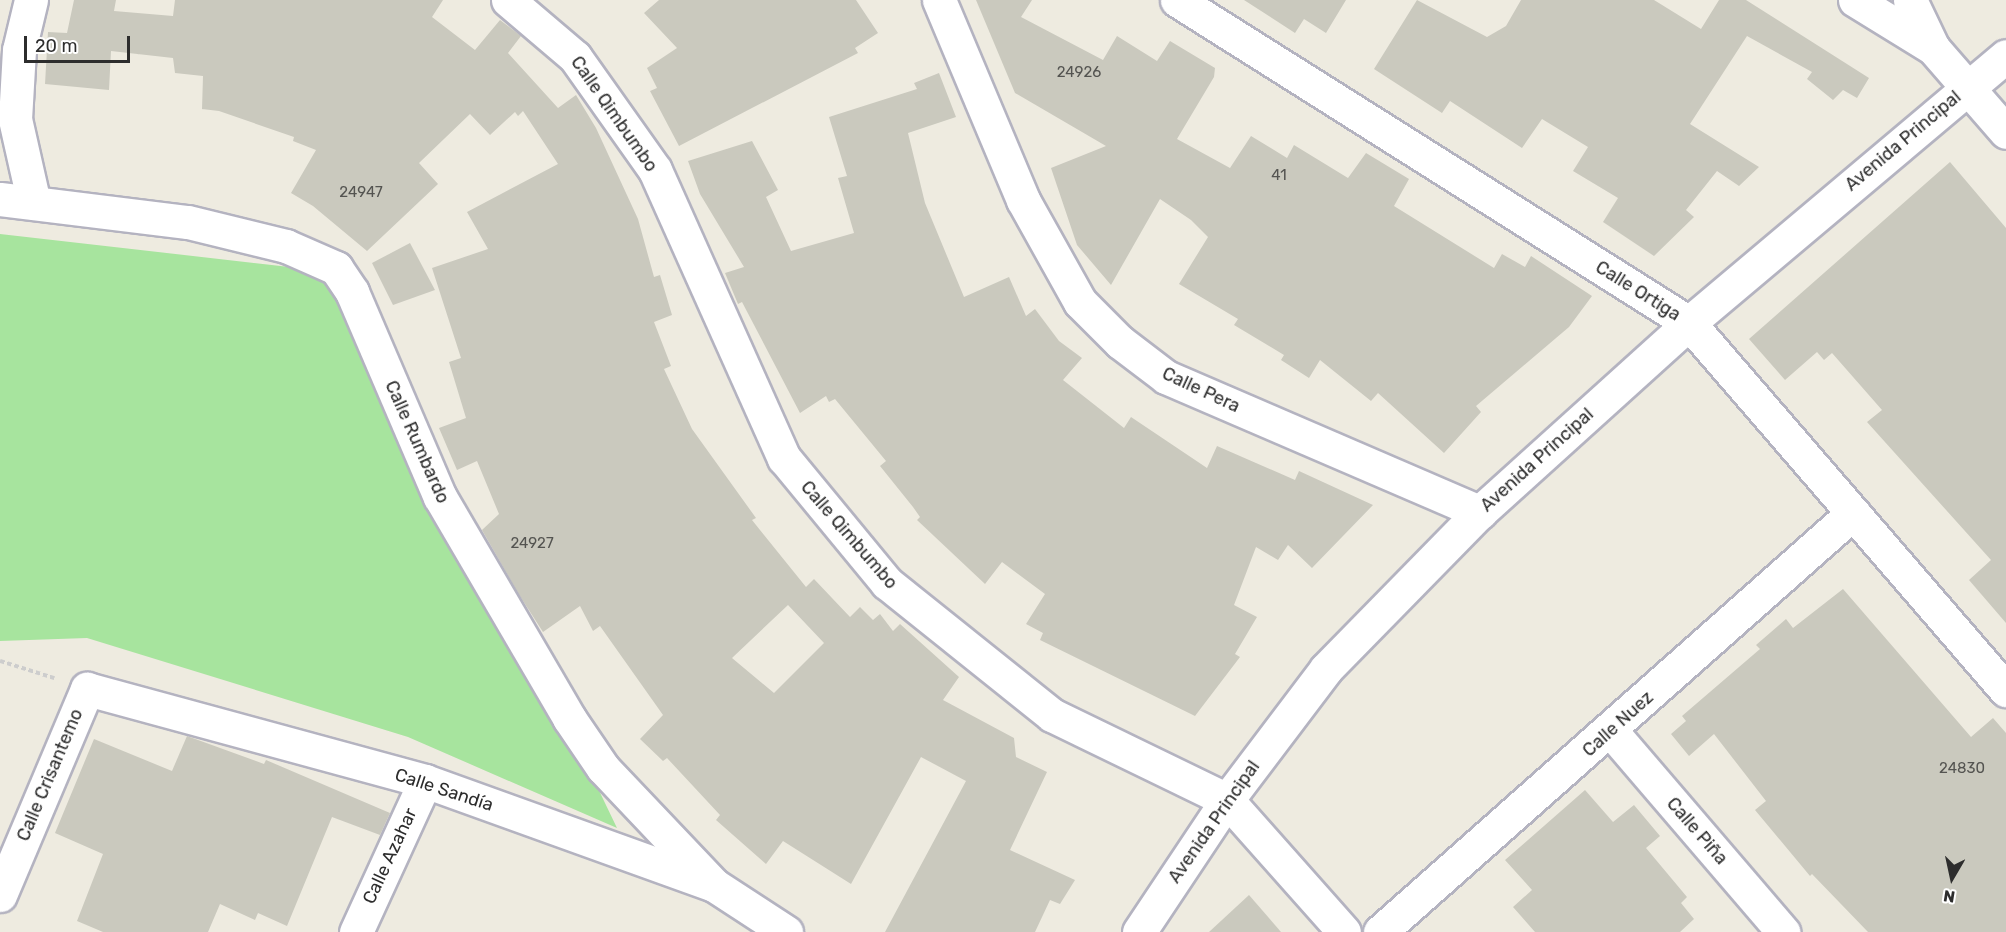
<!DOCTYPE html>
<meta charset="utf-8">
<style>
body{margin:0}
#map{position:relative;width:2006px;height:932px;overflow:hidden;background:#eeebe0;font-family:Rubik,sans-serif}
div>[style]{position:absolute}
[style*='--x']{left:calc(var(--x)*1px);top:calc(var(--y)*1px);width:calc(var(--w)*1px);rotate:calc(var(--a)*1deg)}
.green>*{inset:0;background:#a7e49e}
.building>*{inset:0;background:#cac9be}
.path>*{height:4px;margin-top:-2px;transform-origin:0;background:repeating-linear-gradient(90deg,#cdcdcd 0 4.5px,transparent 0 7.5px)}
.roads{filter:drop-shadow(2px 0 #b4b3c0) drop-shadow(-2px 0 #b4b3c0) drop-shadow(0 2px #b4b3c0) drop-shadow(0 -2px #b4b3c0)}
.minor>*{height:33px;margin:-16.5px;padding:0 16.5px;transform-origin:16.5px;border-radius:16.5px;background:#fff}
span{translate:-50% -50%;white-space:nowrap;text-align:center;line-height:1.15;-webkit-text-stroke:4.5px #fff;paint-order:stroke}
.number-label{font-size:15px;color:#545451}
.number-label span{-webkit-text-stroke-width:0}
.street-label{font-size:18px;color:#2d2d2d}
.north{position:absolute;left:1922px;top:848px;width:60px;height:60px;-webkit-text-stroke:4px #fff;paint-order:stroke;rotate:189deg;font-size:16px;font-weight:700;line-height:24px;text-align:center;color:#2d2d2d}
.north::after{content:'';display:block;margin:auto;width:21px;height:27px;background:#2d2d2d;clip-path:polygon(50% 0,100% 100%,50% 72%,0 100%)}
.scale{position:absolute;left:24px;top:36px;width:106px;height:27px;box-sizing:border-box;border:3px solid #2d2d2d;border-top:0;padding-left:8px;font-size:18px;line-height:21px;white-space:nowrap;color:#2d2d2d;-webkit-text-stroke:4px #fff;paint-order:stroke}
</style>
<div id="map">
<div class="green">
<i style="clip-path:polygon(0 234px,351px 274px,617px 828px,408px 737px,87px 638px,0 641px)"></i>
</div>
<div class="building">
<i style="clip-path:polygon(evenodd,74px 0,116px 0,114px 11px,173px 16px,175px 0,443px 0,432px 17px,475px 50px,500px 20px,521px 36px,508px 53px,558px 108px,576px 95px,596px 128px,638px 219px,654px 277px,660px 275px,672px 315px,654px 322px,671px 366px,664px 369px,692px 429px,756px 518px,752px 520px,806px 587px,814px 579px,850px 617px,860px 607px,873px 620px,880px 614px,893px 631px,900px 624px,959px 677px,943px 700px,1014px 738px,1016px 757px,1047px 772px,1010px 850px,1075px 880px,1060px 904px,1050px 900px,1035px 932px,885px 932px,966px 781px,921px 757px,851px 884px,783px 841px,766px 864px,716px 820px,720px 815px,667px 758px,663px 761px,640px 739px,663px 715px,600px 626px,593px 631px,580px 606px,543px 632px,518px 593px,482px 530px,499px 514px,477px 461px,457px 470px,439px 428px,466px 418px,449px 362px,461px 358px,432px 268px,488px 249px,467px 212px,558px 164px,523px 111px,518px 116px,515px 112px,490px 135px,470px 114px,419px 163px,438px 184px,367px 251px,313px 206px,291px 193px,316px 150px,293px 141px,294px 137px,219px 111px,202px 109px,203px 76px,175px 73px,173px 58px,111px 51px,109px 90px,45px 84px,48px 32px,67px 33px,74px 0,788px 605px,824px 643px,774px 693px,732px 658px,788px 605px)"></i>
<i style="clip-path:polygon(659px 0,856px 0,878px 33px,855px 48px,858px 53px,679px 146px,650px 91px,657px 88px,647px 68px,677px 48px,644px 13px)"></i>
<i style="clip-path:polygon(976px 0,1032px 0,1021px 17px,1103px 60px,1117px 36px,1157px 61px,1170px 41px,1215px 68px,1214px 77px,1177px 139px,1230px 168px,1251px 136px,1287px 158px,1294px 145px,1348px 178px,1366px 153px,1409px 179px,1394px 206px,1494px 268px,1502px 254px,1525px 267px,1531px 256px,1592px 296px,1569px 327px,1476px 406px,1481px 412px,1444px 453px,1378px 393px,1371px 401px,1320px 360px,1309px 378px,1281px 360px,1284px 355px,1234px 325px,1238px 319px,1179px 284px,1208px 237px,1191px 220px,1160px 199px,1111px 285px,1077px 245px,1051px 168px,1106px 146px,1015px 93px)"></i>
<i style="clip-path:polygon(1244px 0,1346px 0,1326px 33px,1304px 19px,1295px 33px)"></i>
<i style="clip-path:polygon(1417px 0,1487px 37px,1506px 26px,1521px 0,1654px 0,1701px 29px,1719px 0,1746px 0,1869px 78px,1857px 98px,1843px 90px,1833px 100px,1807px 79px,1812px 72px,1747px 36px,1690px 124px,1759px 167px,1739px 186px,1717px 171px,1686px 210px,1694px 217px,1654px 256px,1603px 222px,1618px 198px,1573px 171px,1588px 147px,1542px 119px,1522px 148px,1450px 101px,1442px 113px,1374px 69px)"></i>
<i style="clip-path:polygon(939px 73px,956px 117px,908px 133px,925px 203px,964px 297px,1009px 277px,1026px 316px,1035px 309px,1059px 341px,1082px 358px,1063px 380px,1124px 428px,1131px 417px,1207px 468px,1217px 446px,1295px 480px,1299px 471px,1373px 505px,1312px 568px,1288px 545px,1278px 560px,1256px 547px,1234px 605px,1257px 617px,1235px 654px,1240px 657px,1195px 716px,1040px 640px,1043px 633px,1026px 624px,1045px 594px,1002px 562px,985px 584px,917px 520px,920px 517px,913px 507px,880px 466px,886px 461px,835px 399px,829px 402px,826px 396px,800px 413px,742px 302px,738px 304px,725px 273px,744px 267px,700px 194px,688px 161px,752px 141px,778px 190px,766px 197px,791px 251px,854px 233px,838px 178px,847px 176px,829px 117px,917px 89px,914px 83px)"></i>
<i style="clip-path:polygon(1950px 162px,2006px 228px,2006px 623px,1969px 580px,1991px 560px,1867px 422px,1882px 410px,1832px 353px,1824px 360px,1817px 352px,1785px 380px,1749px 339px)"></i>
<i style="clip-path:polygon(410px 243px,435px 290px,393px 305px,372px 263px)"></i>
<i style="clip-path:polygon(1843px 589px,1971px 737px,1993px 718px,2006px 733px,2006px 932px,1868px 932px,1812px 874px,1810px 876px,1755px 810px,1766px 801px,1714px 734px,1689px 756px,1671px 734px,1686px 721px,1682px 716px,1760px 649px,1756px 645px,1786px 619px,1793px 628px)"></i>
<i style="clip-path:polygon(187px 736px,264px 764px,266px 760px,390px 813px,380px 835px,332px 817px,287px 926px,258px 913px,255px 920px,220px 904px,208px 932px,103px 932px,77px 921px,103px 854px,55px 833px,94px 739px,172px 771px)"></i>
<i style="clip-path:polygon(1585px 790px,1613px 822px,1634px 805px,1660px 836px,1646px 848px,1687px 897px,1681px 903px,1694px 919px,1680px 932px,1535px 932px,1513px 907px,1532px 890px,1505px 860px)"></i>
<i style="clip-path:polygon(1249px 895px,1281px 932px,1209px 932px)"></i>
</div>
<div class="path">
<i style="--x:0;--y:661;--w:57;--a:17.5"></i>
</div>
<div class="roads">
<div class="minor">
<i style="--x:31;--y:0;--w:51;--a:103.5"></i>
<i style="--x:19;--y:50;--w:69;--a:93.3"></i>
<i style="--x:15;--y:119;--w:86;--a:77.3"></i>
<i style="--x:508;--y:0;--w:88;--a:40.4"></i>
<i style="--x:575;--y:57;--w:138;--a:54.7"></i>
<i style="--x:655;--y:170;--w:316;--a:65.9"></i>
<i style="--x:784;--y:458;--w:162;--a:50.5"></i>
<i style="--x:887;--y:583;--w:211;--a:38.7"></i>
<i style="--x:1052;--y:715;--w:195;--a:25.9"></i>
<i style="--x:1227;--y:800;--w:176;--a:48.4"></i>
<i style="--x:939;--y:0;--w:217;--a:67.2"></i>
<i style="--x:1023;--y:200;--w:117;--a:60.8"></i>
<i style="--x:1080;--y:302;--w:57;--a:45"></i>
<i style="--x:1120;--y:342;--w:58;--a:37.3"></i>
<i style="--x:1166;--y:377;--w:342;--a:23.3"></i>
<i style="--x:1177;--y:0;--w:605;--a:32.25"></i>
<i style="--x:1689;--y:323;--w:485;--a:49.2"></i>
<i style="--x:1855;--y:0;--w:92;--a:31.6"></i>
<i style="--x:1933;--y:48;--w:111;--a:49"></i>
<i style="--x:1910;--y:0;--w:53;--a:64.4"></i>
<i style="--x:0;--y:199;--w:189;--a:7"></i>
<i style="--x:188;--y:222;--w:101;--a:13.8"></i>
<i style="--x:286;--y:246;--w:55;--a:23.7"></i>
<i style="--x:336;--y:268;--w:29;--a:56"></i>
<i style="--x:352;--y:292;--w:223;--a:66.8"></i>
<i style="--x:440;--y:497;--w:256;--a:59.7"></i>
<i style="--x:569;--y:718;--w:60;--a:55.8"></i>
<i style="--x:603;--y:768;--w:161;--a:46.5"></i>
<i style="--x:1611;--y:731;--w:265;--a:49.4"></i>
<i style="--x:0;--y:895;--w:224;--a:-67.1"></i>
<i style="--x:87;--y:689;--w:350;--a:15.2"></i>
<i style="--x:425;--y:781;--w:307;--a:19.8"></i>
<i style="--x:714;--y:885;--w:86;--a:33.1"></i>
<i style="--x:356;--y:932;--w:166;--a:-65.4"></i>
<i style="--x:1139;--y:932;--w:159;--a:-56.3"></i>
<i style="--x:1227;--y:800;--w:164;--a:-52.9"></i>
<i style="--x:1326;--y:669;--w:220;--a:-45.6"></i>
<i style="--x:1480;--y:512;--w:282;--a:-42.1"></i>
<i style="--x:1689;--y:323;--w:414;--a:-40.1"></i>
<i style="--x:1380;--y:932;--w:632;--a:-41.54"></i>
</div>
</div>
<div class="number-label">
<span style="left:1079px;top:73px">24926</span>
<span style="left:1279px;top:176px">41</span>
<span style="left:361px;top:193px">24947</span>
<span style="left:532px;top:544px">24927</span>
<span style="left:1962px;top:769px">24830</span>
</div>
<div class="street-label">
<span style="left:614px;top:114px;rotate:55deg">Calle Qimbumbo</span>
<span style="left:1903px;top:141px;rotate:-40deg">Avenida Principal</span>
<span style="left:1638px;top:291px;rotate:32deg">Calle Ortiga</span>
<span style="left:1201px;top:390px;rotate:25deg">Calle Pera</span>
<span style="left:417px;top:442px;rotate:66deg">Calle Rumbardo</span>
<span style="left:1537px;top:460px;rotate:-42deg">Avenida Principal</span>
<span style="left:849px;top:535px;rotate:49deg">Calle Qimbumbo</span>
<span style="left:1618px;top:724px;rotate:-42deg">Calle Nuez</span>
<span style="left:50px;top:775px;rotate:-67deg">Calle Crisantemo</span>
<span style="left:444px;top:790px;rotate:18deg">Calle Sandía</span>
<span style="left:1214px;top:822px;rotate:-55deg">Avenida Principal</span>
<span style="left:1697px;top:831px;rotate:49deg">Calle Piña</span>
<span style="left:390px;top:856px;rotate:-65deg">Calle Azahar</span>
</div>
<div class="north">N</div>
<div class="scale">20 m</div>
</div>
